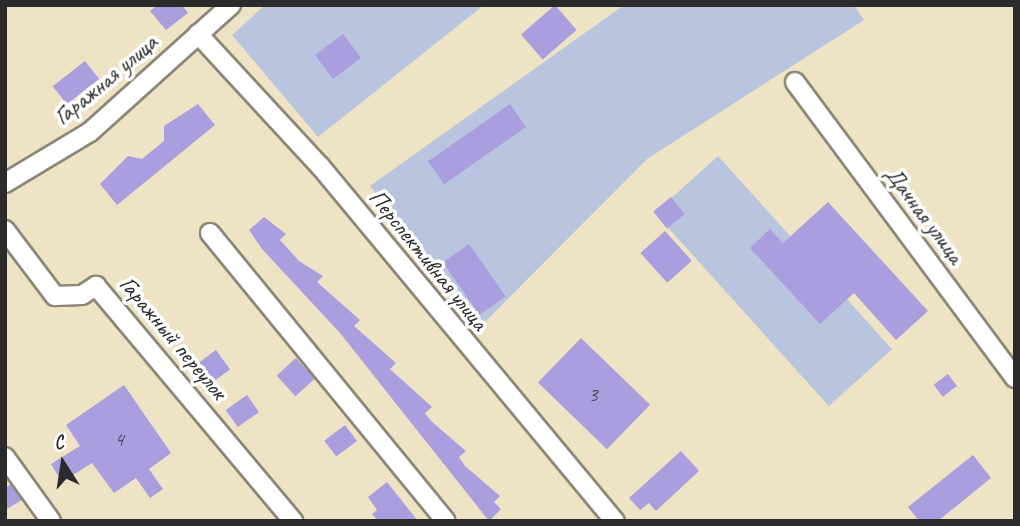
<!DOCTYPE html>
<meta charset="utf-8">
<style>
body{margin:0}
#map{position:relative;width:1020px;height:526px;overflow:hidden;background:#efe3c5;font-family:Caveat,sans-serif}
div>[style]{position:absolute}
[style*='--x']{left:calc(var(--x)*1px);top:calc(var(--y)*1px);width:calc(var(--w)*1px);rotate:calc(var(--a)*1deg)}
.industrial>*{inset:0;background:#b9c5de;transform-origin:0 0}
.building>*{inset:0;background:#aa9ede;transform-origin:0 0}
.roads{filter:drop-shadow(2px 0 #8d8778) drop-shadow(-2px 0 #8d8778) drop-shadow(0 2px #8d8778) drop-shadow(0 -2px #8d8778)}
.street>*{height:18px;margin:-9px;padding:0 9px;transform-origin:9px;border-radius:9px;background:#fff}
span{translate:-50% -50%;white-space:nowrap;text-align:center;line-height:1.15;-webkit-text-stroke:7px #fff;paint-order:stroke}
.number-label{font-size:21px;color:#4b4858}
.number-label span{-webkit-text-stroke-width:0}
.street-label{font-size:24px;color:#2b2b2b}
.frame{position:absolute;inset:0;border:7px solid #2b2b2b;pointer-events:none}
.north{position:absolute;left:28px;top:428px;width:70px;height:70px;-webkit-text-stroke:5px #fff;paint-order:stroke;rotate:348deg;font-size:19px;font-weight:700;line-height:28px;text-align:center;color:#2b2b2b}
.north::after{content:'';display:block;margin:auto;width:24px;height:32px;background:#2b2b2b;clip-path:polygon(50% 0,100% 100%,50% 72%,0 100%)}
</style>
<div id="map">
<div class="industrial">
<div style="clip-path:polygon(265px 5px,484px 5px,318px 137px,232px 35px)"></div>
<div style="clip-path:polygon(624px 5px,854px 5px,864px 20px,647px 159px,481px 326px,370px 186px)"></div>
<div style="left:718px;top:156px;width:260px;height:85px;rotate:48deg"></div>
</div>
<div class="building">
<div style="clip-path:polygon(157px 5px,182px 5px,188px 13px,166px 30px,150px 11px)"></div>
<div style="left:555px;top:5px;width:33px;height:45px;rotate:49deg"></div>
<div style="left:343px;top:34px;width:30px;height:35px;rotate:53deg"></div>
<div style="left:85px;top:61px;width:23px;height:41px;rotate:52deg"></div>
<div style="clip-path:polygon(198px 104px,215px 125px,117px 205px,100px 184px,128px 156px,142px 159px,164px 141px,164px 126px)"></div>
<div style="left:510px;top:104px;width:28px;height:100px;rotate:55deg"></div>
<div style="left:671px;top:197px;width:22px;height:23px;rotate:51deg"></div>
<div style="clip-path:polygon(828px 202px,928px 311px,896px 340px,854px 293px,820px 324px,750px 248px,770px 229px,783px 243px)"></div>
<div style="clip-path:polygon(264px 217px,286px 234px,280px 240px,299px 261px,323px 276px,317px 282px,360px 320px,354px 326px,396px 363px,390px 369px,432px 407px,425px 413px,431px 421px,466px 451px,459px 457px,465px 466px,500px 496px,494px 502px,501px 509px,489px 521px,340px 333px,262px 249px,249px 230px)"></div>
<div style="left:665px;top:231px;width:40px;height:33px;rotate:48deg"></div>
<div style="left:469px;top:244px;width:64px;height:32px;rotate:55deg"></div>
<div style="left:581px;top:338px;width:96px;height:62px;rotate:44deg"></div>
<div style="left:216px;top:350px;width:24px;height:30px;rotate:54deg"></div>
<div style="left:296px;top:358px;width:28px;height:26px;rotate:48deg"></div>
<div style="left:948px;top:374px;width:15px;height:18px;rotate:53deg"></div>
<div style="clip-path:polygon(124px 385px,171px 453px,149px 469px,163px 489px,150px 498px,136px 478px,114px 493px,92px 463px,62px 482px,51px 464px,80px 446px,66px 425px)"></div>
<div style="left:247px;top:395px;width:21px;height:26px;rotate:55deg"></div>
<div style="left:345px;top:425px;width:20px;height:26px;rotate:53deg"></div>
<div style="clip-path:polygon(681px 451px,699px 471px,656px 511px,649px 503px,640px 510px,629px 498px)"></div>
<div style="clip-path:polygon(973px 455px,991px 478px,938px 521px,919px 521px,908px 507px)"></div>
<div style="clip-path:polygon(387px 482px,418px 521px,378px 521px,372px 514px,377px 510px,368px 497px)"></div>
<div style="clip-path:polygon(11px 484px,22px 500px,5px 510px,5px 488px)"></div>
</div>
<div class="roads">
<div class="street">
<div style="--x:198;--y:34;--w:180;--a:47.3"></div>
<div style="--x:320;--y:166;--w:462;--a:50.3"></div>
<div style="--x:795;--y:82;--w:369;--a:53.4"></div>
<div style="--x:5;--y:183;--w:99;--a:-31"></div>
<div style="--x:90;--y:132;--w:190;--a:-42"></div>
<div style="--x:5;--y:230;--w:83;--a:52.9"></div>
<div style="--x:55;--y:296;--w:27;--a:-2"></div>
<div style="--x:82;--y:295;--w:17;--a:-33"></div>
<div style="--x:96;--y:286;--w:307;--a:50"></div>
<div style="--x:210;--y:233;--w:372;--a:50.7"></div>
<div style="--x:5;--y:457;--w:79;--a:54.3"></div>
</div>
</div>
<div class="number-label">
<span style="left:593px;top:394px">3</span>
<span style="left:119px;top:439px">4</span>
</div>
<div class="street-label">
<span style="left:106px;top:80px;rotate:-40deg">Гаражная улица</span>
<span style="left:924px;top:215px;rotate:53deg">Дачная улица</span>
<span style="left:428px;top:260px;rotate:51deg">Перспективная улица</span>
<span style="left:173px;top:338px;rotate:50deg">Гаражный переулок</span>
</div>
<div class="frame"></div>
<div class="north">С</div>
</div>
